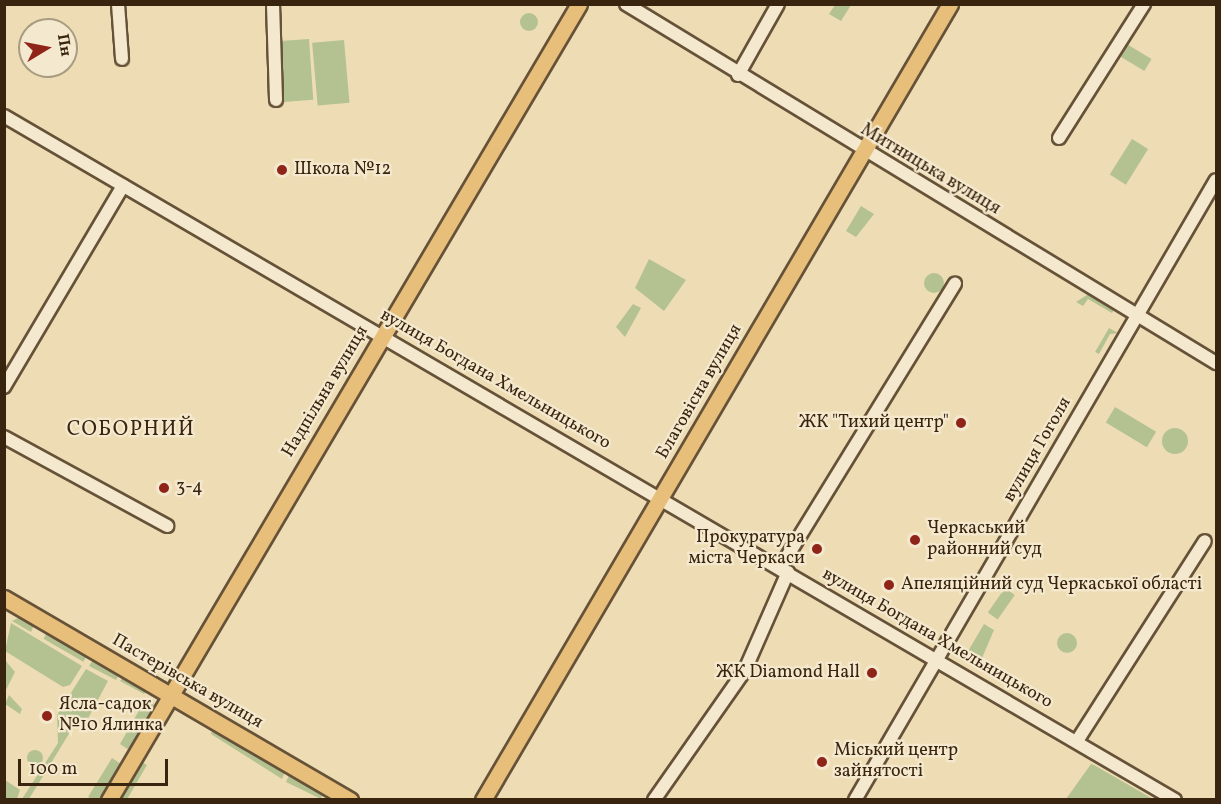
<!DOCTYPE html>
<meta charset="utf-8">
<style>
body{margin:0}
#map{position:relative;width:1221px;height:804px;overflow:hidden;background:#eeddb4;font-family:Vollkorn,serif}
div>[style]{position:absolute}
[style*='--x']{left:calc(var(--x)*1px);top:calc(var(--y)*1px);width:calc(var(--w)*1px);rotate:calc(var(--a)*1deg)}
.green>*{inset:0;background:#b4c291;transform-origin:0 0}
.round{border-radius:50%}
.roads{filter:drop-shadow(2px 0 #665238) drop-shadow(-2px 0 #665238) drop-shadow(0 2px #665238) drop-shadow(0 -2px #665238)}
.minor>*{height:12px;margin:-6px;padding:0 6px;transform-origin:6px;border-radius:6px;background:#f4e9ce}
.major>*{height:15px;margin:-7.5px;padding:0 7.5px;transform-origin:7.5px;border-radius:7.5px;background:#e7be7a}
.dots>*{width:16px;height:16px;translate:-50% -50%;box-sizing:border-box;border:3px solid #f4e9ce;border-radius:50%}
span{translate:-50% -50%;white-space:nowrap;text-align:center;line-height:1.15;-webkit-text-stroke:4.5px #f4e9ce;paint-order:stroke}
.poi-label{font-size:18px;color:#39240f}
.left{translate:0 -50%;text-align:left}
.right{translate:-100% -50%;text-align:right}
.street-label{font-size:18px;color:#39240f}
.quarter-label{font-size:21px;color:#39240f;letter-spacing:1.5px}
.frame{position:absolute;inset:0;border:6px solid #39240f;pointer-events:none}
.north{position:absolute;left:18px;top:18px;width:60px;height:60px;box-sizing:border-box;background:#f4e9ce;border:2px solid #a99a82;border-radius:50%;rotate:80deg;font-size:16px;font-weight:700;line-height:24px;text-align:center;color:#39240f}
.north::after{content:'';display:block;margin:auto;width:21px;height:27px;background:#8f2418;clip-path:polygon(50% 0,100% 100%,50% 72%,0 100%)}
.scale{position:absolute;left:18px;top:759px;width:150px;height:27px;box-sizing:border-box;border:3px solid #39240f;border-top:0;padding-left:8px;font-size:18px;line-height:21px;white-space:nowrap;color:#39240f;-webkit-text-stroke:4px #f4e9ce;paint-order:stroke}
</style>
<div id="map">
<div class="green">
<div style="clip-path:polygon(835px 5px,851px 5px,841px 21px,829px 14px)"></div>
<div class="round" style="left:520px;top:13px;width:18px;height:18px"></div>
<div style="left:309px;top:39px;width:61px;height:33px;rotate:86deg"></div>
<div style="left:344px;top:40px;width:63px;height:32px;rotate:85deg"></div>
<div style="left:1125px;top:43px;width:31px;height:14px;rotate:31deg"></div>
<div style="left:1132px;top:139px;width:19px;height:42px;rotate:32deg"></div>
<div style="clip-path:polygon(861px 206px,874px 214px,856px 237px,846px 231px)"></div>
<div style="clip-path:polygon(649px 259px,686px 280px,664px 311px,635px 288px)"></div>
<div class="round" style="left:924px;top:273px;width:20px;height:20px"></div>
<div style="clip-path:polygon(1090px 293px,1115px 308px,1112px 313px,1088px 299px,1083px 306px,1076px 302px)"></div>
<div style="clip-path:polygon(633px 304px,641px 308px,625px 337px,616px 327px)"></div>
<div style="clip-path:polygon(1109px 328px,1118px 333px,1110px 334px,1099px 354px,1095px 352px)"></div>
<div style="left:1115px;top:407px;width:48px;height:18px;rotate:31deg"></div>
<div class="round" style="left:1162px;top:428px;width:26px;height:26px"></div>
<div style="left:1005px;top:588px;width:12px;height:30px;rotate:35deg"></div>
<div style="clip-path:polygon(22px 616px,35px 623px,31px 632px,12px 621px)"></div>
<div style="clip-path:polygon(11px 623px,82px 666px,70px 685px,63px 687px,5px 651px)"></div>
<div style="clip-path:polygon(984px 624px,994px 630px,982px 658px,997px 670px,967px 653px)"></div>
<div style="left:48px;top:631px;width:46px;height:9px;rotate:30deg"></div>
<div class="round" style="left:1057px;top:633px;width:20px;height:20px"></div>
<div style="clip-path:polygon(94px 658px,120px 673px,116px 680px,89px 666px)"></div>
<div style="clip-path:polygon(5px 660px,15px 672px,5px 692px)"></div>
<div style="clip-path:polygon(86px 669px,108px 681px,84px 726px,75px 724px,29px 799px,22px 799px,58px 743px,57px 715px)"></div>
<div style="clip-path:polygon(124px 676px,148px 690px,144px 694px,120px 681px)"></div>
<div style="clip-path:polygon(9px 695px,22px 709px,20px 714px,5px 704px)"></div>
<div style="clip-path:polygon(145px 700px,154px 703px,152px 711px,129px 750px,120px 744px)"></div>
<div style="clip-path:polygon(213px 728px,286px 770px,282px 779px,211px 734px)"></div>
<div class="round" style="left:27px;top:750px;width:16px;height:16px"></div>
<div style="clip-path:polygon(112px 758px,121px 764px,100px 799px,92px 799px,88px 797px)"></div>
<div style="left:140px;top:761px;width:8px;height:44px;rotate:30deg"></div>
<div style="clip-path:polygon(1091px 764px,1094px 765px,1153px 799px,1066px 799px)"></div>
<div style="clip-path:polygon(290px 773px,323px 791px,321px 799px,286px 782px)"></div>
<div style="clip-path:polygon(5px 780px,20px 790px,17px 799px,5px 799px)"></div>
</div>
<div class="roads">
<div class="minor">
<div style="--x:118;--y:4;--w:55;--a:85.8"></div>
<div style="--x:273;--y:4;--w:96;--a:88.2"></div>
<div style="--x:626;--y:4;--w:691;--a:31.32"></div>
<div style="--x:738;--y:75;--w:81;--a:-60.6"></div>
<div style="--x:4;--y:116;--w:1356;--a:30.29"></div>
<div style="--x:1059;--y:138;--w:159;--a:-57.6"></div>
<div style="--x:4;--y:387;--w:234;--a:-59.4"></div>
<div style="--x:4;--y:437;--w:186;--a:28.6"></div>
<div style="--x:780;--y:568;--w:334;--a:-58.4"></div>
<div style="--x:1077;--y:741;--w:237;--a:-57.4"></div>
<div style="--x:654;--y:800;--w:159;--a:-55"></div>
<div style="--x:745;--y:670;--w:107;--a:-66.3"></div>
<div style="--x:855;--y:800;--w:717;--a:-59.79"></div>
</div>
<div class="major">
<div style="--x:4;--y:598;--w:401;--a:30.3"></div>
<div style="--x:109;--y:800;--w:924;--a:-59.44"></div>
<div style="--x:483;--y:800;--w:923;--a:-59.6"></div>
</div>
</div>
<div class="dots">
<div style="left:282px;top:170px;background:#8f2418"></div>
<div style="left:961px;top:423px;background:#8f2418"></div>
<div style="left:164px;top:488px;background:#8f2418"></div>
<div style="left:915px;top:540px;background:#8f2418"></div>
<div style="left:817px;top:549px;background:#8f2418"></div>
<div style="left:889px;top:585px;background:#8f2418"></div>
<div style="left:872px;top:673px;background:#8f2418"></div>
<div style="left:47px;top:716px;background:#8f2418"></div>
<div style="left:822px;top:762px;background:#8f2418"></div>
</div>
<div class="poi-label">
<span class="left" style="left:294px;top:170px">Школа №12</span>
<span class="right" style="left:949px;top:423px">ЖК "Тихий центр"</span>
<span class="left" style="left:176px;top:488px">3-4</span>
<span class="left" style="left:927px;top:540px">Черкаський<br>районний суд</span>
<span class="right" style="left:805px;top:549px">Прокуратура<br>міста Черкаси</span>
<span class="left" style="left:901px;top:585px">Апеляційний суд Черкаської області</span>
<span class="right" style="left:860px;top:673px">ЖК Diamond Hall</span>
<span class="left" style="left:59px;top:716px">Ясла-садок<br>№10 Ялинка</span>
<span class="left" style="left:834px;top:762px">Міський центр<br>зайнятості</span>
</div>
<div class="street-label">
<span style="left:930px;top:170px;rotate:31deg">Митницька вулиця</span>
<span style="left:495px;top:380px;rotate:30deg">вулиця Богдана Хмельницького</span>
<span style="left:326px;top:392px;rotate:-59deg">Надпільна вулиця</span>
<span style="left:700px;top:392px;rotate:-60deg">Благовісна вулиця</span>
<span style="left:1038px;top:450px;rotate:-60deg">вулиця Гоголя</span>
<span style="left:937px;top:639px;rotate:30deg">вулиця Богдана Хмельницького</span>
<span style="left:187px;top:682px;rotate:30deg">Пастерівська вулиця</span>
</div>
<div class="quarter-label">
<span style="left:131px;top:430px">СОБОРНИЙ</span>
</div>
<div class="frame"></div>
<div class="north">Пн</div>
<div class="scale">100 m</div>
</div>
